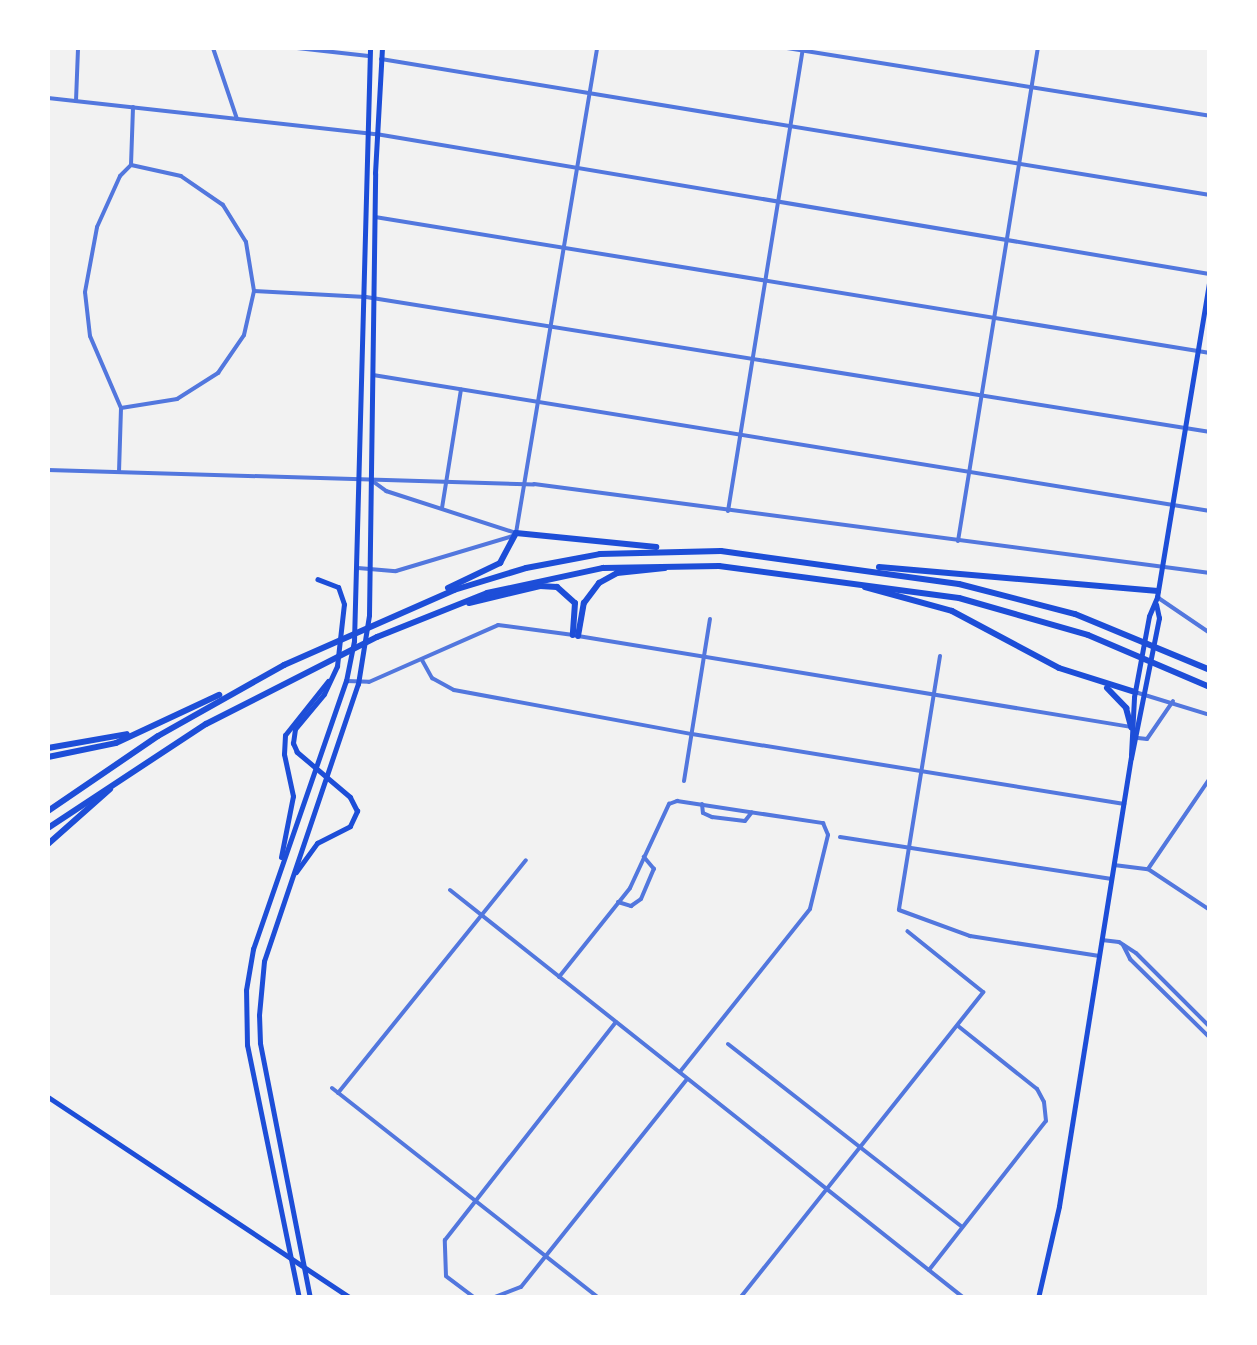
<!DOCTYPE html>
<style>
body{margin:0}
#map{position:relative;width:1257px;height:1345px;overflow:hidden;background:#f2f2f2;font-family:Quicksand,sans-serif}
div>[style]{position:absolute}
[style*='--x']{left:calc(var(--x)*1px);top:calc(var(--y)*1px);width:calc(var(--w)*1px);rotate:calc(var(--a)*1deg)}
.minor>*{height:4px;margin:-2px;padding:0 2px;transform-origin:2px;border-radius:2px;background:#5277de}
.tertiary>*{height:4px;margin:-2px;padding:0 2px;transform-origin:2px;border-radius:2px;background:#5277de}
.secondary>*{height:5px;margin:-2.5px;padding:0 2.5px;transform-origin:2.5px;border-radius:2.5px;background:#1d4ed8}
.primary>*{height:5px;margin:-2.5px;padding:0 2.5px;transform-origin:2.5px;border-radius:2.5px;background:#1d4ed8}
.motorway>*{height:6px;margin:-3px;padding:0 3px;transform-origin:3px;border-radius:3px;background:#1d4ed8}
span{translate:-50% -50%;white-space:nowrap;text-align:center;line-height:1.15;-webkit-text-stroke:8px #fff;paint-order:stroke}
.frame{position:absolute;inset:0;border:50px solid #fff;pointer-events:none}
</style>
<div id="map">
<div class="minor">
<div style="--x:213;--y:48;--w:75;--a:71.3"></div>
<div style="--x:297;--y:48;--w:72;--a:6.3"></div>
<div style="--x:787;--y:48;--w:428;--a:9.1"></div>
<div style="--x:381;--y:59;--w:840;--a:9.32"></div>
<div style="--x:48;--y:98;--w:330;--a:6.3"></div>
<div style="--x:376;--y:134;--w:845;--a:9.54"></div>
<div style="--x:76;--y:101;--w:53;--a:-87.8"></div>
<div style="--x:375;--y:217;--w:846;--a:9.25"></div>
<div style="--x:254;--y:291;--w:112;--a:3.1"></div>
<div style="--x:366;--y:297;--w:855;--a:9.09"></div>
<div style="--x:373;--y:375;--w:848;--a:9.23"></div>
<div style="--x:121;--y:408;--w:57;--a:-9.1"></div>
<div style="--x:177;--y:399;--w:49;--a:-32.4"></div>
<div style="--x:218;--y:373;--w:46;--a:-55.6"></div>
<div style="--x:244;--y:335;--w:45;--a:-77.2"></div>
<div style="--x:254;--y:291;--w:50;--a:-99.3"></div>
<div style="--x:246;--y:242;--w:44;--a:-121.9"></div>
<div style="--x:223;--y:205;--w:51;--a:-145.4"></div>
<div style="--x:181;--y:176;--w:51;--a:-167.6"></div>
<div style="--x:119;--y:472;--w:64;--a:-88.2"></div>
<div style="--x:121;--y:408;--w:78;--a:-113.3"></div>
<div style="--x:90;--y:336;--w:44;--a:-96.5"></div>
<div style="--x:85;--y:292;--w:66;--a:-79.5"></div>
<div style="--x:97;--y:227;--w:56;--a:-65.7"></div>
<div style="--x:120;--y:176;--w:16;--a:-45"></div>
<div style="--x:131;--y:165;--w:58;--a:-88"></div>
<div style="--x:371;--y:480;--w:19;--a:36"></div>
<div style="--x:386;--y:491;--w:137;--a:17.9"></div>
<div style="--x:516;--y:533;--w:492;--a:-80.5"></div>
<div style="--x:442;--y:508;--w:120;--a:-80.9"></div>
<div style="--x:728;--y:511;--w:469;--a:-80.8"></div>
<div style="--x:958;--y:541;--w:499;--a:-80.8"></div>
<div style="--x:578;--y:636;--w:560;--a:9.34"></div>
<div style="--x:940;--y:656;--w:257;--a:99.2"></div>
<div style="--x:899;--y:910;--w:76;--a:20.1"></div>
<div style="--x:970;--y:936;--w:131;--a:8.8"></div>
<div style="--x:422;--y:660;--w:21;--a:61"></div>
<div style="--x:432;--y:678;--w:25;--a:29"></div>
<div style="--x:454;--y:690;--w:242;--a:10.5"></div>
<div style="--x:692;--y:734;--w:438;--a:9.2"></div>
<div style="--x:684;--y:781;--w:164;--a:-80.9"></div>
<div style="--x:702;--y:804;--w:9;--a:84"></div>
<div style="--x:703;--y:813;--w:10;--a:24"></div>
<div style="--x:712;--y:817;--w:33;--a:7"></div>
<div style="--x:745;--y:821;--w:11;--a:-52"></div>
<div style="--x:840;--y:837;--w:275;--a:8.8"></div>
<div style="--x:1114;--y:865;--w:34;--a:7"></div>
<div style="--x:1148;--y:869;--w:74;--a:33.5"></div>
<div style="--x:1148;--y:869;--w:110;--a:-55.7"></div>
<div style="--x:450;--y:890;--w:656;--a:38.44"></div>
<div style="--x:618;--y:902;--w:14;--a:17"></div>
<div style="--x:631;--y:906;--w:12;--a:-35"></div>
<div style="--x:641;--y:899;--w:33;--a:-67"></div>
<div style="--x:654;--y:869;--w:16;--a:-130"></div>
<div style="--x:1102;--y:940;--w:17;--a:7"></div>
<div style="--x:1119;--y:942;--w:20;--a:33"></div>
<div style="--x:1136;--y:953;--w:105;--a:45"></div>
<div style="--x:1123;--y:945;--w:16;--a:63"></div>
<div style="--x:1130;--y:959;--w:112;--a:44.6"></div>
<div style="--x:559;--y:977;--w:114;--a:-51.4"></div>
<div style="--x:630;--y:888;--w:93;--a:-65.1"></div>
<div style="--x:669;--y:804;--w:9;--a:-21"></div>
<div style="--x:677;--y:801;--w:148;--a:8.6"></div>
<div style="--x:823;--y:823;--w:13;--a:67"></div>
<div style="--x:828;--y:835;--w:76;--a:103.7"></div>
<div style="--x:810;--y:909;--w:208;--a:128.6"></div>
<div style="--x:728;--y:1044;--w:296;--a:38"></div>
<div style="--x:332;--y:1088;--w:340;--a:38.2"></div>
<div style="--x:338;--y:1093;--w:299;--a:-51.1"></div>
<div style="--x:929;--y:1270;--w:189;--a:-51.9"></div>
<div style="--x:1046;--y:1121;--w:19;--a:-96"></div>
<div style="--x:1044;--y:1102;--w:15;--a:-118"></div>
<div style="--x:1037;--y:1089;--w:101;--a:-141.4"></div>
<div style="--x:475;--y:1298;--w:36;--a:-143"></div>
<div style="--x:446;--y:1276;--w:36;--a:-92"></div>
<div style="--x:445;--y:1240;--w:277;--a:-51.9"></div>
<div style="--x:492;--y:1298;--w:31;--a:-21"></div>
<div style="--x:521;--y:1287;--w:265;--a:-51.4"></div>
<div style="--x:740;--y:1298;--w:391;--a:-51.5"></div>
<div style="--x:983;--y:992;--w:97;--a:-141.2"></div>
</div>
<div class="tertiary">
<div style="--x:48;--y:470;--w:486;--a:1.7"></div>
<div style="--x:534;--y:484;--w:682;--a:7.5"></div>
<div style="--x:358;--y:568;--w:38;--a:5"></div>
<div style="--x:396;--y:571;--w:122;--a:-16.7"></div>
<div style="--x:1157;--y:597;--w:64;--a:34.2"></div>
<div style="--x:346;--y:681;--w:23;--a:2"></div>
<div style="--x:369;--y:682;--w:141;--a:-23.8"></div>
<div style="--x:498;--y:625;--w:76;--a:7.6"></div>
<div style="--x:1135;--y:692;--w:78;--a:17"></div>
<div style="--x:1138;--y:738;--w:9;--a:6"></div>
<div style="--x:1147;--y:739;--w:46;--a:-55.6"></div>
</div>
<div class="secondary">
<div style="--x:48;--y:1097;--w:363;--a:33.6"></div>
</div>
<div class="primary">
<div style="--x:1131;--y:755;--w:58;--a:-87"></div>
<div style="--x:1134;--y:697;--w:82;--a:-79.5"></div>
<div style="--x:1149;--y:616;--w:21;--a:-67"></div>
<div style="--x:1157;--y:597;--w:325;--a:-80.6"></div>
<div style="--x:281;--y:857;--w:62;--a:-78.9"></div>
<div style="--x:293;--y:796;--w:43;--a:-102.1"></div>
<div style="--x:284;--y:754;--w:19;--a:-87"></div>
<div style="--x:285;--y:735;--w:69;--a:-51.5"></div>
<div style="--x:296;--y:872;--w:36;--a:-54"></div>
<div style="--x:317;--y:843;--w:37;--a:-27"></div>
<div style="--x:350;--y:826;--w:17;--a:-65"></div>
<div style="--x:357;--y:811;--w:16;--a:-117"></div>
<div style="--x:350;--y:797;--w:70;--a:-139.7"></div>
<div style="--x:297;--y:752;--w:10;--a:-114"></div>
<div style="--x:293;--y:743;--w:14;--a:-82"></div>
<div style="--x:295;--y:729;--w:45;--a:-50.4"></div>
<div style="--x:324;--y:694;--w:31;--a:-65"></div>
<div style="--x:337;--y:666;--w:62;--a:-83.6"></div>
<div style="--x:344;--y:604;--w:18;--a:-109"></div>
<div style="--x:338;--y:587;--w:22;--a:-159"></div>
<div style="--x:299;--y:1298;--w:258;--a:-101.6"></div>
<div style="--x:247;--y:1045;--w:55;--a:-91"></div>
<div style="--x:246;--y:990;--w:42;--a:-80.3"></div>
<div style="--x:253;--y:949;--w:284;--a:-70.9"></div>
<div style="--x:346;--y:681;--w:41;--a:-78.7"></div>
<div style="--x:354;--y:641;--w:593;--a:-88.45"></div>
<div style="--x:310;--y:1298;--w:260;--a:-101.1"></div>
<div style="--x:260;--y:1043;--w:28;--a:-92"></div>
<div style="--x:259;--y:1015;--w:54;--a:-84.7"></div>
<div style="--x:264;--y:961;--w:293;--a:-71.3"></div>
<div style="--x:358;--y:684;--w:70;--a:-80.9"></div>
<div style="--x:369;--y:615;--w:442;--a:-89.2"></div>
<div style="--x:375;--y:173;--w:125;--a:-86.8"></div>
<div style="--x:1038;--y:1298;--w:94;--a:-77.1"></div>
<div style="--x:1059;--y:1206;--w:454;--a:-80.9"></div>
<div style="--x:1131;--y:758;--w:143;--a:-78.7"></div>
<div style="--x:1159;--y:618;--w:14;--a:-102"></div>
</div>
<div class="motorway">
<div style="--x:879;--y:567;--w:280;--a:4.9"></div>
<div style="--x:865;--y:587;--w:90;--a:15.4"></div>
<div style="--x:952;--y:611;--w:121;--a:28"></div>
<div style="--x:1059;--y:668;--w:80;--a:17.5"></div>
<div style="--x:448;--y:588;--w:58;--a:-25.7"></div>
<div style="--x:500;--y:563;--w:34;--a:-62"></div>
<div style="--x:516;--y:533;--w:141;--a:5.7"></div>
<div style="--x:469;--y:603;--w:73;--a:-13.5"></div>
<div style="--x:540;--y:586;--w:17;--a:3"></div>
<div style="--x:557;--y:587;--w:24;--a:42"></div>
<div style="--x:575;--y:603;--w:32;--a:94"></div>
<div style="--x:578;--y:636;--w:34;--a:-80"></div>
<div style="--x:584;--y:603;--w:25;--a:-53"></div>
<div style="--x:599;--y:583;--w:21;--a:-29"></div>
<div style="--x:617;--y:573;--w:48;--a:-5.9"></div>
<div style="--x:1107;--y:688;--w:28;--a:46"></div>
<div style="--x:1126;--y:708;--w:20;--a:75"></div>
<div style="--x:48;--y:748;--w:80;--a:-10"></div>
<div style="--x:48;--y:757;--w:69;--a:-11.6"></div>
<div style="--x:116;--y:743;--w:114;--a:-25"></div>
<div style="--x:48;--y:811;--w:133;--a:-34.3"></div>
<div style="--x:158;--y:736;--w:145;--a:-29.4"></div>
<div style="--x:284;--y:665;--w:186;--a:-23.8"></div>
<div style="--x:454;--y:590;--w:75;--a:-17"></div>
<div style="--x:526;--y:568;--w:75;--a:-10.7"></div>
<div style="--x:600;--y:554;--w:121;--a:-1.4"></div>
<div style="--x:721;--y:551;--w:240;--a:7.9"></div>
<div style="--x:959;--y:584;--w:120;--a:14.5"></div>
<div style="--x:1075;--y:614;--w:146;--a:22.5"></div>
<div style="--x:48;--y:828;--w:189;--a:-33.4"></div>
<div style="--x:206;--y:724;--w:192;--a:-27"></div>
<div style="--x:377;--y:637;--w:118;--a:-21.8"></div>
<div style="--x:487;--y:593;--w:119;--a:-12.2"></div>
<div style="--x:603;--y:568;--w:116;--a:-1"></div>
<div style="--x:719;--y:566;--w:242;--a:7.6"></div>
<div style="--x:959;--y:598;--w:134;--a:16"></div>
<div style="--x:1088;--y:635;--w:133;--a:23.1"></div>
<div style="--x:48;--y:844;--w:83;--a:-41.6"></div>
</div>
<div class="frame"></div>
</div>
